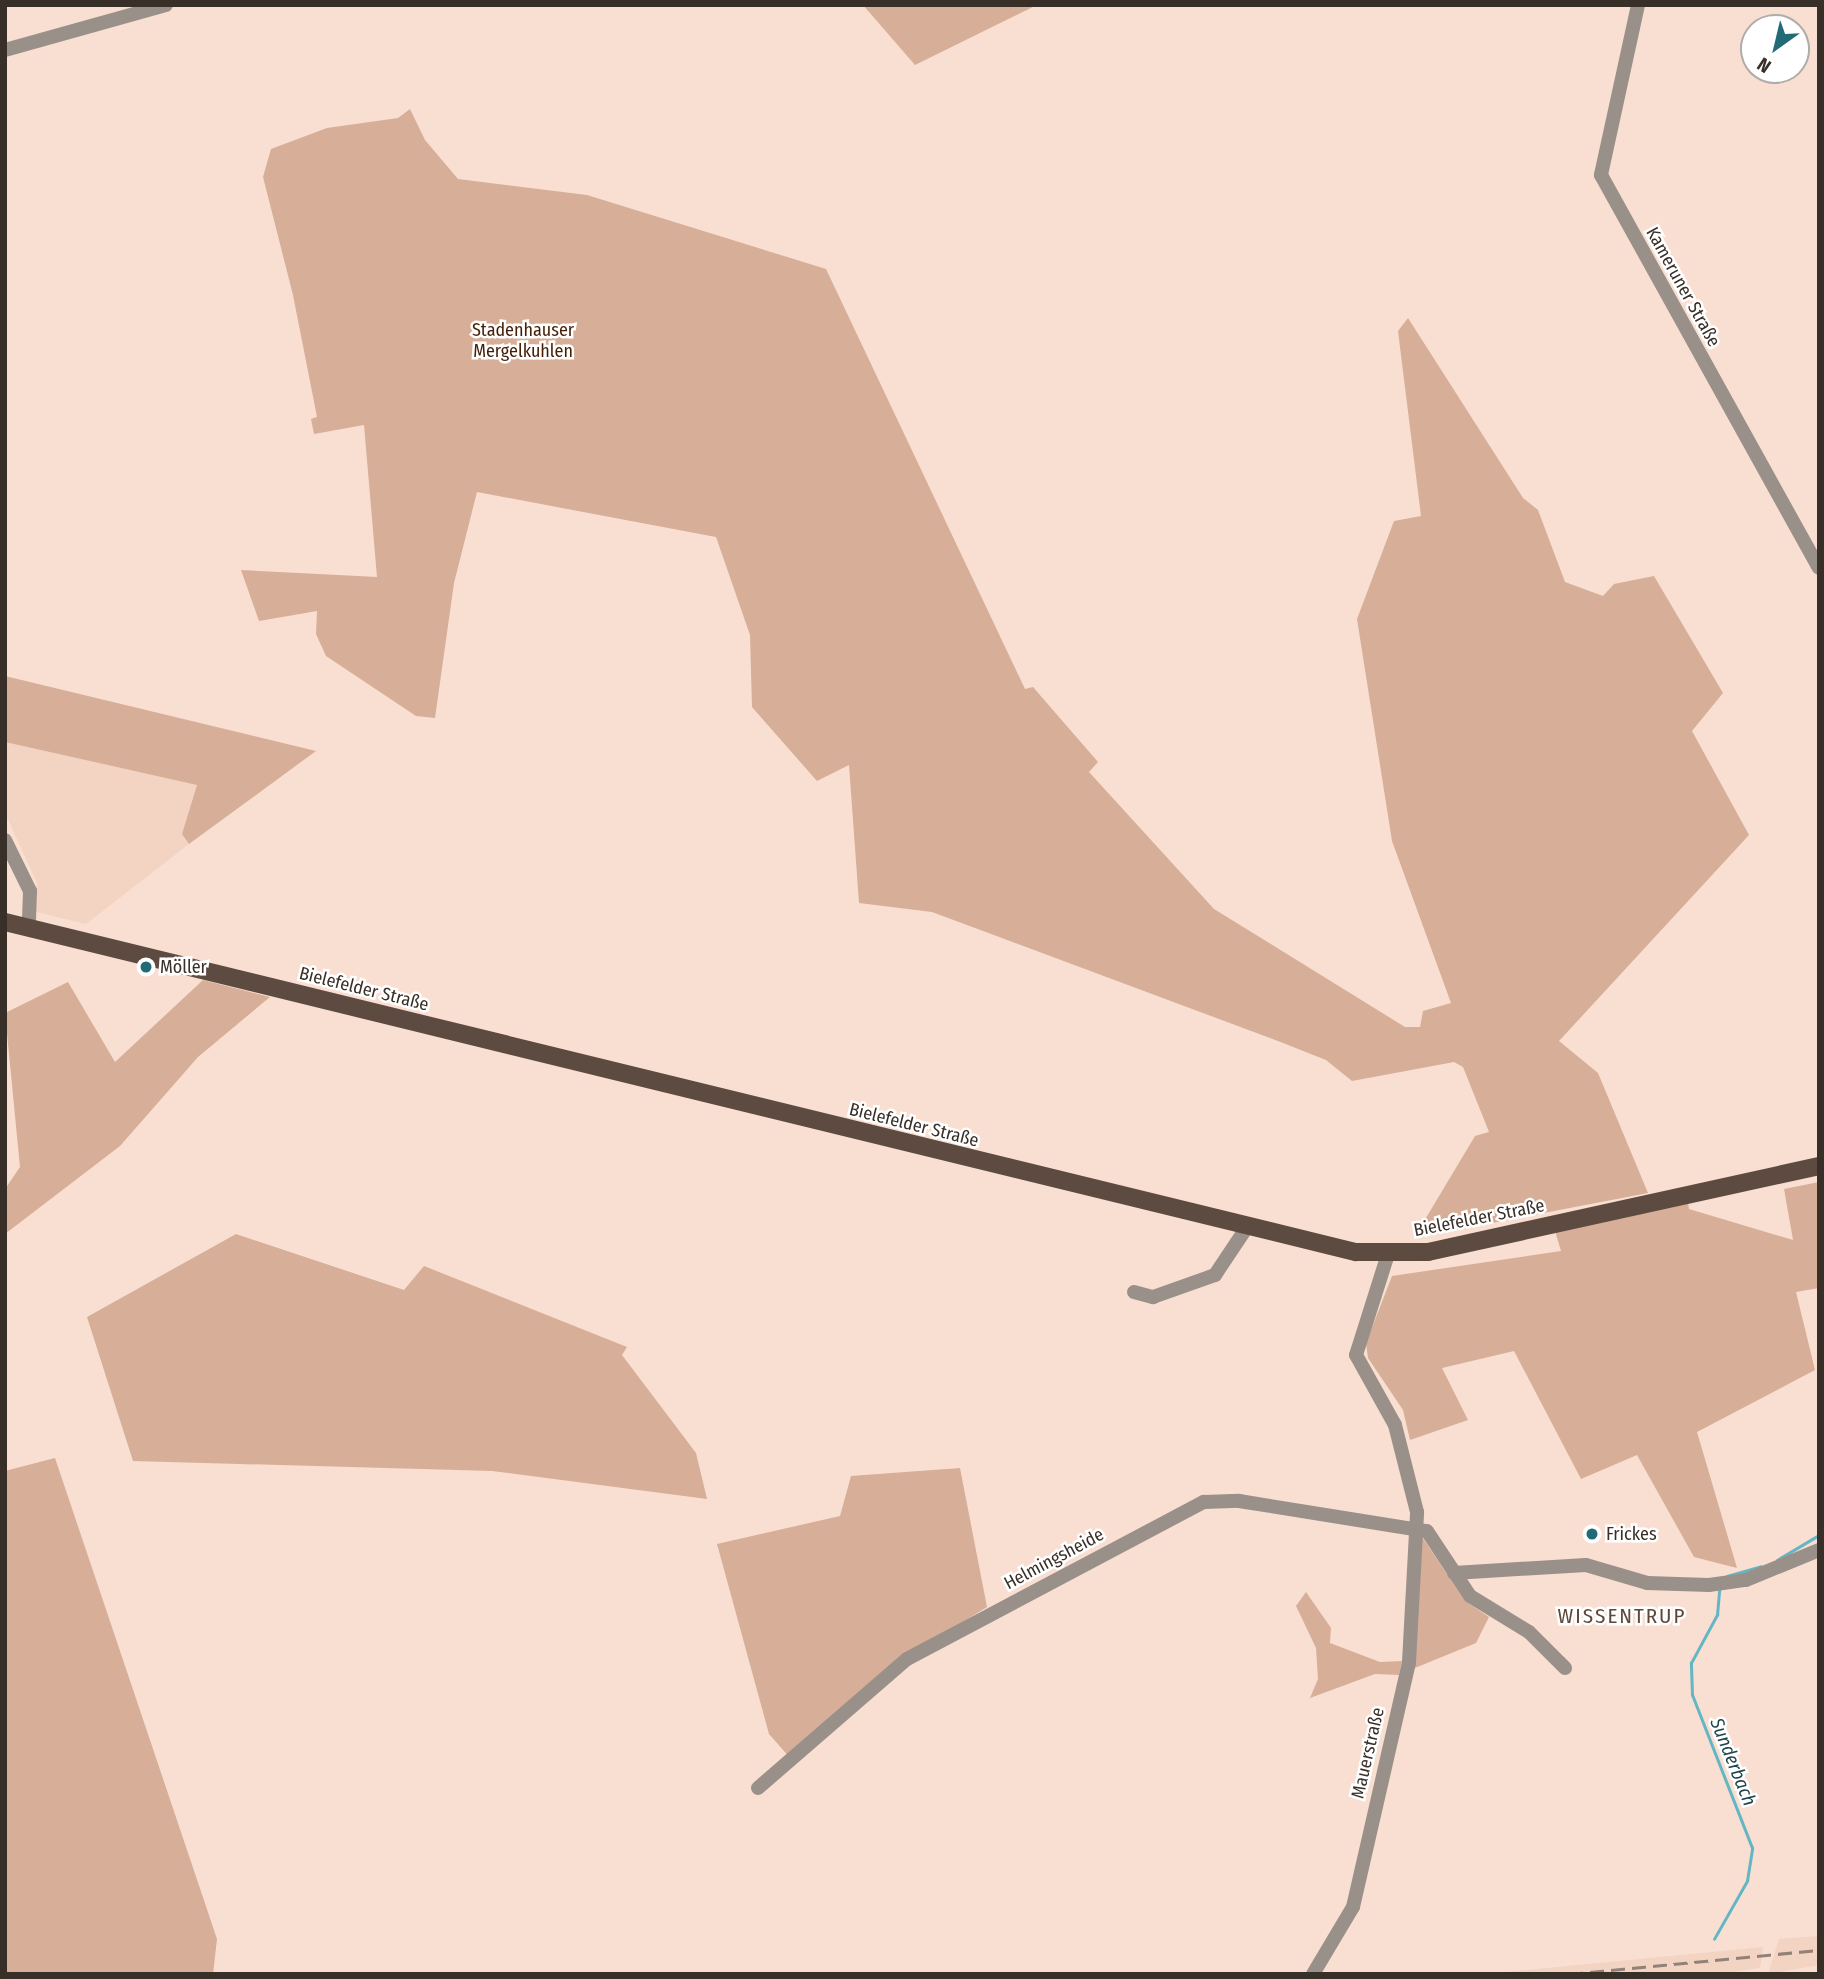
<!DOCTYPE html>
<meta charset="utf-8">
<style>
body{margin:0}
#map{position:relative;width:1824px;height:1979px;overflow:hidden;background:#f9dfd1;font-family:"Fira Sans Condensed",sans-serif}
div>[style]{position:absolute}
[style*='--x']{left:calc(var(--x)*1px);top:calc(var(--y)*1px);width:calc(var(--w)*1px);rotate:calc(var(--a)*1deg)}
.built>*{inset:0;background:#f3d3c1}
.green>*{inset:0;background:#d7ae97}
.stream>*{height:2.5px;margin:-1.25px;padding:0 1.25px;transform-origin:1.25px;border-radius:1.25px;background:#64b6c4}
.minor>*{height:14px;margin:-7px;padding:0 7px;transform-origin:7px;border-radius:7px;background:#9a908a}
.major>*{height:18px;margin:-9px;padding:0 9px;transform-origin:9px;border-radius:9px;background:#5d4b41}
.rail>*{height:2.5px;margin-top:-1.25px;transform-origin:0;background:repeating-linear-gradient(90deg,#928177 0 14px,transparent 0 21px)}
.dots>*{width:19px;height:19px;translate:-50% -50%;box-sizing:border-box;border:4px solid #fff;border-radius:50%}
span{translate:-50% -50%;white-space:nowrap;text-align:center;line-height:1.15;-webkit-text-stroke:5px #fff;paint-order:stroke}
.street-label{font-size:18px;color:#382f29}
.park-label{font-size:18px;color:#441e05}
.poi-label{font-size:18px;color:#382f29}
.left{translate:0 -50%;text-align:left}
.water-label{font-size:19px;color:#1e454b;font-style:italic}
.quarter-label{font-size:21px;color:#5d483c;letter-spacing:2px}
.frame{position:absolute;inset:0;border:7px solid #382f29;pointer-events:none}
.north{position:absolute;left:1740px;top:14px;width:70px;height:70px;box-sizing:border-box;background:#fff;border:2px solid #afaca9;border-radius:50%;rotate:214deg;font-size:19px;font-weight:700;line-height:28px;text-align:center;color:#382f29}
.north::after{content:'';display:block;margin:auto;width:24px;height:32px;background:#226b76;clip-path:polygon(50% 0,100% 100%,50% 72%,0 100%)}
</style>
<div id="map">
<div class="built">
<div style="clip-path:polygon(5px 742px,197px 785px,182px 834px,189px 844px,86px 924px,33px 911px,37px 883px,5px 813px)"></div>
<div style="clip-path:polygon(1819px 1936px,1819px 1965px,1768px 1974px,1779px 1939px)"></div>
<div style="clip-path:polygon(1763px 1947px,1760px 1968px,1718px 1974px,1484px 1974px)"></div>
</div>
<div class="green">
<div style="clip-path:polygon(863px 5px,1037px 5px,915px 65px)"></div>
<div style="clip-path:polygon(410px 109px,425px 140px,458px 179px,587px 195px,826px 269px,1025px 689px,1033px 687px,1098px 762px,1089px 772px,1214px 909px,1405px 1027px,1420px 1027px,1423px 1011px,1451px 1003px,1392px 841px,1357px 619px,1394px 521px,1421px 516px,1398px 331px,1408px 318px,1523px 498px,1538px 510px,1565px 582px,1603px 596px,1614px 584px,1654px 576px,1723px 693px,1692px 731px,1749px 835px,1559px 1041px,1598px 1073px,1648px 1193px,1414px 1238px,1475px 1136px,1489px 1132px,1463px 1067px,1454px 1062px,1352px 1081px,1326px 1060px,1278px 1041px,932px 912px,859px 903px,849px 765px,817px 781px,752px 707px,750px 635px,716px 537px,477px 492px,454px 583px,435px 718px,416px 716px,326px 656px,316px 634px,317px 611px,259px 621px,241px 570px,377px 577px,364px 425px,314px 434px,311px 419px,317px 417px,293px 295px,263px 177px,271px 149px,327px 128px,398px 118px)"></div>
<div style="clip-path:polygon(5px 676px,316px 751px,189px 844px,182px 834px,197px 785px,5px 742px)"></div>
<div style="clip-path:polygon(203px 980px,270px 997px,198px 1057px,120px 1146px,5px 1234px,5px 1189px,20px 1167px,5px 1013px,68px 982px,115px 1062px)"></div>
<div style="clip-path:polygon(1819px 1182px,1819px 1288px,1796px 1292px,1815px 1370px,1697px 1432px,1737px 1568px,1694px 1557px,1637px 1455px,1581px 1479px,1514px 1351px,1442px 1368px,1468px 1420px,1410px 1440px,1403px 1410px,1368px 1358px,1366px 1343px,1392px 1276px,1561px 1251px,1555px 1231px,1688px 1202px,1689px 1209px,1793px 1240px,1784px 1189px)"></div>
<div style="clip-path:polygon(236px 1234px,404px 1290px,424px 1266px,627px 1347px,622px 1355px,696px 1453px,707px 1499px,492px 1471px,133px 1461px,87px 1317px)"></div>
<div style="clip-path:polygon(55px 1458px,217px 1939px,213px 1974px,5px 1974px,5px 1471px)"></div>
<div style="clip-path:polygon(960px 1468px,987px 1607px,906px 1657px,791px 1759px,769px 1734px,717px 1544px,840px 1516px,851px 1476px)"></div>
<div style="clip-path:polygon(1420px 1534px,1465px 1601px,1489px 1617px,1476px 1643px,1410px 1670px)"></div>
<div style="clip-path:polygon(1306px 1592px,1331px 1628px,1330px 1643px,1380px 1662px,1402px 1661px,1399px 1675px,1375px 1674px,1310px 1698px,1318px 1679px,1316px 1648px,1296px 1606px)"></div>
</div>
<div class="stream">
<div style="--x:1777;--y:1560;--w:49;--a:-30.8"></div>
<div style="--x:1727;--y:1576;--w:35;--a:-16"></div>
<div style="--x:1714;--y:1939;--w:67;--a:-60.4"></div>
<div style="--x:1747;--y:1881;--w:33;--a:-81"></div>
<div style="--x:1752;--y:1848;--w:164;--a:-111.4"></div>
<div style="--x:1692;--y:1695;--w:32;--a:-92"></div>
<div style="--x:1691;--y:1663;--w:55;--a:-61.6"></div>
<div style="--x:1717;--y:1615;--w:25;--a:-85"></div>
</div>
<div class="minor">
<div style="--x:1638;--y:5;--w:174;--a:102.3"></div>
<div style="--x:1601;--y:175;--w:449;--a:61"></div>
<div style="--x:5;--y:50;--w:167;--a:-15.6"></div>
<div style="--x:5;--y:840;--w:57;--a:63.9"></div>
<div style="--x:30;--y:891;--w:37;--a:92"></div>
<div style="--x:1134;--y:1292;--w:20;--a:15"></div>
<div style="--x:1153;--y:1297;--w:66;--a:-19.5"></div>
<div style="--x:1215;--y:1275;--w:58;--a:-56.3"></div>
<div style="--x:1454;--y:1573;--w:132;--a:-3.5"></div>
<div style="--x:1586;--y:1565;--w:64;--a:16.4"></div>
<div style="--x:1647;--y:1583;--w:62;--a:1.8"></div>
<div style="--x:1709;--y:1585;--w:37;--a:-8"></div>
<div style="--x:1746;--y:1580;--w:79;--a:-22.3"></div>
<div style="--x:758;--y:1788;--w:197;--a:-40.9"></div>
<div style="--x:907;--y:1659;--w:336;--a:-27.9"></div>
<div style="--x:1204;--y:1502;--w:35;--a:-2"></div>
<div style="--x:1239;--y:1501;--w:190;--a:9.1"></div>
<div style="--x:1427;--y:1531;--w:78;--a:56.5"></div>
<div style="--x:1470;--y:1596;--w:69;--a:31.4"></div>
<div style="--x:1529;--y:1632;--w:51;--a:45"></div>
<div style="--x:1313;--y:1974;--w:78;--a:-59.2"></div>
<div style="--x:1353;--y:1907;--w:251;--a:-77.1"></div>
<div style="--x:1409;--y:1662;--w:150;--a:-86.9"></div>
<div style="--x:1417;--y:1512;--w:90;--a:-104.2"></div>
<div style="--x:1395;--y:1425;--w:80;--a:-119.1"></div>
<div style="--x:1356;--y:1355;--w:106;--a:-72.4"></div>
</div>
<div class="major">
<div style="--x:5;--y:922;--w:1391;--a:13.73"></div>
<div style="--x:1356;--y:1252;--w:72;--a:0"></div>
<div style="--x:1428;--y:1252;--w:400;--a:-12.4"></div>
</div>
<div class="rail">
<div style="--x:1569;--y:1974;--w:251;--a:-5.5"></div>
</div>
<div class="dots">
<div style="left:146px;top:967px;background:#226b76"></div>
<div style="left:1592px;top:1534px;background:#226b76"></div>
</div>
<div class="street-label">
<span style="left:1683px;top:287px;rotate:61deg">Kameruner Straße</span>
<span style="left:364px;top:989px;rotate:14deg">Bielefelder Straße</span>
<span style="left:914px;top:1125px;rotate:14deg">Bielefelder Straße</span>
<span style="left:1479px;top:1218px;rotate:-11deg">Bielefelder Straße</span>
<span style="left:1054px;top:1559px;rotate:-28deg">Helmingsheide</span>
<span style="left:1368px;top:1753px;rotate:-77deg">Mauerstraße</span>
</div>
<div class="park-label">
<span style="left:523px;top:341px">Stadenhauser<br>Mergelkuhlen</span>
</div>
<div class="poi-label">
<span class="left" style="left:160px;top:967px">Möller</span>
<span class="left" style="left:1606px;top:1534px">Frickes</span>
</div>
<div class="water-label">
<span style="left:1733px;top:1762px;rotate:68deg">Sunderbach</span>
</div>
<div class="quarter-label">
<span style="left:1622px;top:1616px">WISSENTRUP</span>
</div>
<div class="frame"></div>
<div class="north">N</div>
</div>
